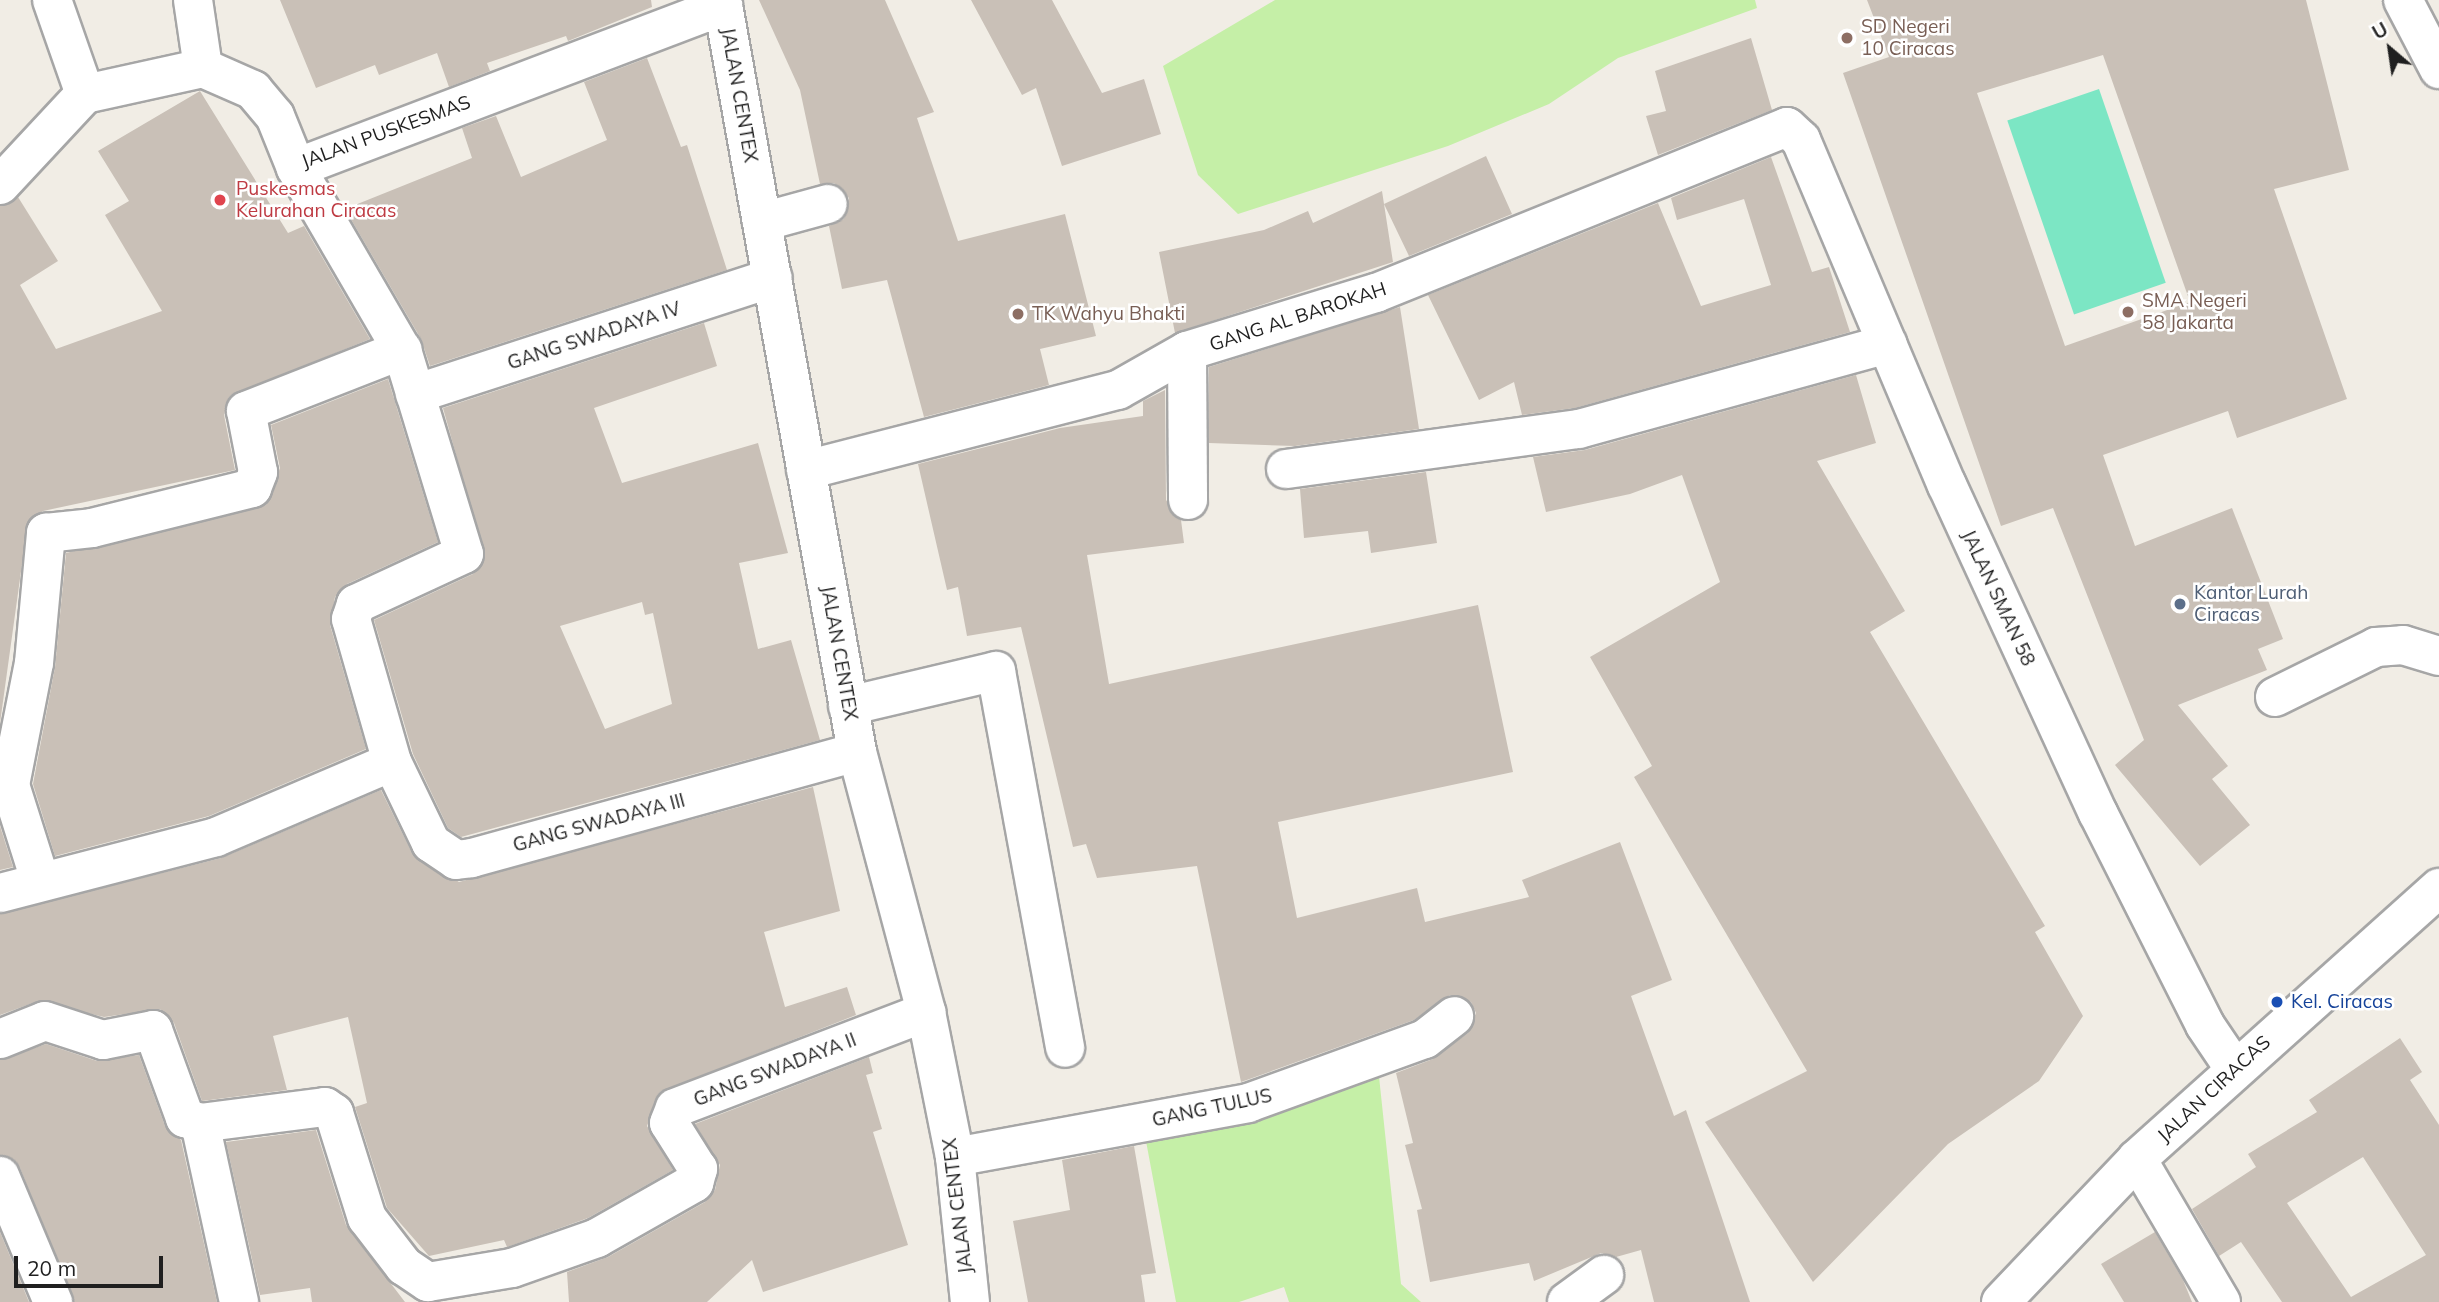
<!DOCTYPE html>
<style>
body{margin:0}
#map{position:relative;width:2439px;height:1302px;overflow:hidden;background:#f1ede5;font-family:Mulish,sans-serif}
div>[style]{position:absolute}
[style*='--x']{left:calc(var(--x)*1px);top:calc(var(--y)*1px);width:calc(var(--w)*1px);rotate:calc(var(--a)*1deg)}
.grass>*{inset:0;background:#c5efa7}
.pitch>*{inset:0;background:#7ce6c4;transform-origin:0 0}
.building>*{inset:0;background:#c9c0b7}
.roads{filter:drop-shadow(2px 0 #a6a6a6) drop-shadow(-2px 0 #a6a6a6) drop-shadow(0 2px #a6a6a6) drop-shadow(0 -2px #a6a6a6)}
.minor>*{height:38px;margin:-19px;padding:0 19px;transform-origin:19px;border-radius:19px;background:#fff}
.dots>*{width:19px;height:19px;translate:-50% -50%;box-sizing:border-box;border:4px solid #fff;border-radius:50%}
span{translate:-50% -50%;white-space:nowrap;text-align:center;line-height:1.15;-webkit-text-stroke:5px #fff;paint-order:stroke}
.education-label{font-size:19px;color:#785e54}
.left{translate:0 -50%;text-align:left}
.street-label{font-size:19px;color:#1f1f1f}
.health-label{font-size:19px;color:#be3a42}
.service-label{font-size:19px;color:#4e5e75}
.transit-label{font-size:19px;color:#164399}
.north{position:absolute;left:2355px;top:14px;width:70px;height:70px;-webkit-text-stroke:5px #fff;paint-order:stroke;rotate:331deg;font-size:19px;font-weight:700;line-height:28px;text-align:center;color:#1f1f1f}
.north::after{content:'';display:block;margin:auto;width:24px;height:32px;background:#1f1f1f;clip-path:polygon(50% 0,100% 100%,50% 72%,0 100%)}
.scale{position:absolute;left:14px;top:1256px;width:149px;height:32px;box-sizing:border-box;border:4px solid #1f1f1f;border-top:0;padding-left:9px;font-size:21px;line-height:24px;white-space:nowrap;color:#1f1f1f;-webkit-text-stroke:5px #fff;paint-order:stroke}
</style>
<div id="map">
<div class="grass">
<div style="clip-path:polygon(1275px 0,1755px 0,1757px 8px,1618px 58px,1549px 104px,1448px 146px,1238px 214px,1198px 175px,1163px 66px)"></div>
<div style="clip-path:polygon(1378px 1067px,1401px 1284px,1421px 1302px,1289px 1302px,1284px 1287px,1239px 1302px,1176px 1302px,1143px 1125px,1231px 1126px)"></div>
</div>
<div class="pitch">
<div style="left:2099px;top:89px;width:205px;height:97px;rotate:71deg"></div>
</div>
<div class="building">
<div style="clip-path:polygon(280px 0,651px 0,652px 7px,568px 41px,566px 36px,487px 63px,490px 71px,449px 87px,437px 53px,379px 75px,375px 65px,316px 88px)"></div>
<div style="clip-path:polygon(759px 0,885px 0,934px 112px,917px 118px,958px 241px,1065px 214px,1096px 336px,1040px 349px,1049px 385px,924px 417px,887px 280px,842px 289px,829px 226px,844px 219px,849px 198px,834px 183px,820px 184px,800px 90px)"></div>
<div style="clip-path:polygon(971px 0,1052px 0,1102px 93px,1144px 79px,1161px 134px,1062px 166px,1036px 88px,1022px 95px)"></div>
<div style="clip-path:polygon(evenodd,1867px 0,2306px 0,2349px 170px,2274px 189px,2347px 399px,2237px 438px,2228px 411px,2103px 455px,2135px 546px,2232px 508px,2283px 639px,2258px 649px,2267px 670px,2178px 705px,2228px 766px,2212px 779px,2250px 825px,2200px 866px,2115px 765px,2144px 740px,2053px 508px,2001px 526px,1843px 73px,1889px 57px,1867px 0,2103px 55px,2190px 302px,2065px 346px,1977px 93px,2103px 55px)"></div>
<div style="clip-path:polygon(1751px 38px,1772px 110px,1658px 155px,1646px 116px,1666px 111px,1655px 71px)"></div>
<div style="clip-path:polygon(647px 58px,681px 147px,687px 145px,727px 270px,430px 366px,421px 339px,345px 209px,472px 158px,462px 128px,496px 116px,521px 177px,607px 140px,584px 82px)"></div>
<div style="clip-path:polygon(200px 91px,288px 233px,304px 226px,370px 339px,230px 396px,224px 415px,235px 470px,43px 511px,28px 521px,0 723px,0 206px,18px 197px,58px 261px,20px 285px,56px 349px,162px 311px,105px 215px,129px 201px,98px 151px)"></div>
<div style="clip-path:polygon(1486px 156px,1512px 214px,1409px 256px,1384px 204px,1393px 262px,1175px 333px,1159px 252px,1264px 230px,1308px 211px,1313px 223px,1382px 191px,1384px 204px)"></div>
<div style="clip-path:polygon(1771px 157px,1812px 272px,1829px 267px,1850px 332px,1575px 408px,1522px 415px,1514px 382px,1479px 400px,1428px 295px,1658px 203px,1701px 306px,1771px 285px,1744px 199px,1677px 220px,1671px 198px)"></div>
<div style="clip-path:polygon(1400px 307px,1419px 429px,1295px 446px,1209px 443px,1209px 367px)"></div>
<div style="clip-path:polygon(evenodd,704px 323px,717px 366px,594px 408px,622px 483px,758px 443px,788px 553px,739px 563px,758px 649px,791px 640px,820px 740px,461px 837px,448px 828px,413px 754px,374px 620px,473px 574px,485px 559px,443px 408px,704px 323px,642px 602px,645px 615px,653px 613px,672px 704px,605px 729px,560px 626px,642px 602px)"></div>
<div style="clip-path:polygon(1856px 375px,1876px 443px,1817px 461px,1905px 611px,1870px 632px,2045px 926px,2035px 932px,2083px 1016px,2039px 1081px,1948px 1144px,1813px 1282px,1705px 1122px,1807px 1071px,1634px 777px,1652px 766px,1590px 657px,1720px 582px,1682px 475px,1630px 494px,1546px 512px,1533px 457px,1585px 450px)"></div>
<div style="clip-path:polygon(388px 379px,438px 542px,347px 584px,335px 597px,330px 625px,366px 749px,209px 816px,55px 856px,33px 784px,55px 667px,66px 553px,266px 505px,280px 468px,271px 425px)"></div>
<div style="clip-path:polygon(1165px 390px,1166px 500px,1181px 520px,1184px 543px,1087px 555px,1109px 684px,1478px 605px,1513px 772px,1278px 822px,1297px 918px,1417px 888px,1425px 922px,1529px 897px,1522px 880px,1620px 842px,1672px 980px,1631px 996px,1674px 1116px,1686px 1110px,1750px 1302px,1654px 1302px,1641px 1250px,1616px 1257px,1601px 1253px,1534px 1281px,1529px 1263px,1430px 1282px,1417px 1210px,1422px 1209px,1405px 1145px,1413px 1143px,1396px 1073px,1433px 1059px,1468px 1033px,1476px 1013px,1471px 1002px,1450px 995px,1414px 1020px,1241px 1082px,1197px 866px,1097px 878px,1086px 844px,1073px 847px,1021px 627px,967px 636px,958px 587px,947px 590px,918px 464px,1060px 428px,1143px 416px,1143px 401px)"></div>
<div style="clip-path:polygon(1426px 472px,1437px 543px,1371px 553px,1368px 531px,1304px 538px,1300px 489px)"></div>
<div style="clip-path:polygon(813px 787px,840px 911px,764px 932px,785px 1007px,847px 987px,856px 1015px,660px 1092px,647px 1126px,673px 1170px,588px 1218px,507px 1247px,504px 1240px,429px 1256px,387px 1208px,355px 1107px,367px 1103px,348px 1017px,273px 1036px,287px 1090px,202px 1101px,174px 1023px,160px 1009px,104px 1017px,38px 1001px,0 1015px,0 914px,221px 858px,381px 790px,412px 853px,459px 882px)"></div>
<div style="clip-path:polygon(0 826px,13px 867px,0 870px)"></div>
<div style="clip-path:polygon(evenodd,2400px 1038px,2422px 1072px,2410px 1080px,2439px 1125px,2439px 1302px,2282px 1302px,2241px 1242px,2219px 1256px,2192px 1209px,2256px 1167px,2248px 1154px,2317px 1112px,2309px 1100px,2400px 1038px,2363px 1157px,2426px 1255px,2351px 1297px,2287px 1203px,2363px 1157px)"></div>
<div style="clip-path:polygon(46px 1044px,97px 1061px,139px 1055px,165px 1126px,181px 1140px,217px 1302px,74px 1302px,20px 1168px,0 1155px,0 1060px)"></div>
<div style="clip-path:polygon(869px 1057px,873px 1073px,866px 1075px,882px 1129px,873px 1132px,908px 1245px,763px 1292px,752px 1260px,707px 1302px,569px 1302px,567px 1272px,608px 1257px,705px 1202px,715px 1190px,720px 1165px,695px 1124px)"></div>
<div style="clip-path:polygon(316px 1130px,346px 1225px,405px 1302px,312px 1302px,310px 1288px,260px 1295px,226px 1142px)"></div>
<div style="clip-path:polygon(1134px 1146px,1156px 1273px,1141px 1275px,1145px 1302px,1028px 1302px,1013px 1221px,1070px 1210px,1062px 1160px)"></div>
<div style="clip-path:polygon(0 1232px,29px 1302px,0 1302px)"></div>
<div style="clip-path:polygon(2155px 1232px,2183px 1280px,2192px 1302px,2124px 1302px,2101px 1264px)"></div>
</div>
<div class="roads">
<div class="minor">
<div style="--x:52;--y:0;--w:100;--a:70.7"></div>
<div style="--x:193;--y:0;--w:69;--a:81.6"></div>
<div style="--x:722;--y:0;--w:764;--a:79.82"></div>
<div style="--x:857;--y:752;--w:269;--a:75.1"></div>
<div style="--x:926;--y:1012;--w:148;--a:78.7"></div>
<div style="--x:955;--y:1157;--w:146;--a:84.1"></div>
<div style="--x:2403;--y:0;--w:78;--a:62.4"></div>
<div style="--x:85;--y:94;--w:121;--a:-12.4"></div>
<div style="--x:203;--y:68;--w:55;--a:23.7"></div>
<div style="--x:253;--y:90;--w:34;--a:50"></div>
<div style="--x:275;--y:116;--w:56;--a:68"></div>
<div style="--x:296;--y:168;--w:211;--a:59.8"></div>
<div style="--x:402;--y:350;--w:213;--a:73.1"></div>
<div style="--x:464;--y:554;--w:119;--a:155.2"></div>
<div style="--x:356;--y:604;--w:16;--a:108"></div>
<div style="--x:351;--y:619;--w:149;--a:74"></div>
<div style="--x:392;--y:762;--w:90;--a:64.3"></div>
<div style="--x:431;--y:843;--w:30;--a:34"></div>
<div style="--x:456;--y:860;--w:16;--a:-7"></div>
<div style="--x:472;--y:858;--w:399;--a:-15.4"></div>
<div style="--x:296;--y:168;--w:457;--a:-20.8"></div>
<div style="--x:0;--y:185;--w:125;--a:-47"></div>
<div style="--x:762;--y:222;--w:68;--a:-15.3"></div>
<div style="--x:1187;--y:351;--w:149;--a:89.6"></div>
<div style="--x:415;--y:394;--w:376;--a:-18"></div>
<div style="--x:1286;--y:469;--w:296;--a:-7.8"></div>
<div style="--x:1579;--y:429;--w:320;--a:-15.4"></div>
<div style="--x:806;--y:470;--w:322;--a:-14.4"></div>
<div style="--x:1118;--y:390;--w:79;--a:-29.5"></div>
<div style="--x:1187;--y:351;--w:198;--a:-17.1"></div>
<div style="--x:1376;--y:293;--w:443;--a:-22"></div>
<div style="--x:1787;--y:127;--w:19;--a:43"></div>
<div style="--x:1801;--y:140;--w:375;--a:67.1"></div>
<div style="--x:1947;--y:485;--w:361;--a:65.3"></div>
<div style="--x:2098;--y:813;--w:237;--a:63.2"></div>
<div style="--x:2205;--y:1025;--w:52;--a:56"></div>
<div style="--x:2275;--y:697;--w:113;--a:-26.3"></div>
<div style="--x:2376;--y:647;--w:27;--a:-4"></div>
<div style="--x:2403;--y:645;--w:38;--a:17"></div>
<div style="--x:848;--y:706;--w:152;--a:-13.3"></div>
<div style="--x:996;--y:671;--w:383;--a:79.6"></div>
<div style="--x:40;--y:880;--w:100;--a:-107.5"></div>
<div style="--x:10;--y:785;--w:124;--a:-78.9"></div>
<div style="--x:34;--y:663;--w:131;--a:-84.7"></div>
<div style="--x:46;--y:533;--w:46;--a:-6.2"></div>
<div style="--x:92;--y:528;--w:165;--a:-14"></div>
<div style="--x:252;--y:488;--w:17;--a:-69"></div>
<div style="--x:258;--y:472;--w:62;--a:-101.1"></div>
<div style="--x:246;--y:411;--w:168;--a:-21.4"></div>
<div style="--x:0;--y:893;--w:223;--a:-14.5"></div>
<div style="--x:216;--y:837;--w:191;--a:-23.1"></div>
<div style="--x:0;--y:1039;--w:48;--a:-21.8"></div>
<div style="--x:45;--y:1021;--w:61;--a:18.1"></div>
<div style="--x:103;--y:1040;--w:51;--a:-11.3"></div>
<div style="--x:153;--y:1030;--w:94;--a:70"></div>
<div style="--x:185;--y:1118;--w:16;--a:18"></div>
<div style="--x:200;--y:1123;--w:126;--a:-7.3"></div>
<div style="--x:325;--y:1107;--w:11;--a:34"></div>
<div style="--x:334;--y:1113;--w:110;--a:72.6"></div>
<div style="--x:367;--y:1218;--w:61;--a:52.4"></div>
<div style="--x:404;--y:1266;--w:29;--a:34"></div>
<div style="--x:428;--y:1282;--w:85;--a:-9.5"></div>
<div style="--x:512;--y:1268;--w:90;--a:-19.4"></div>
<div style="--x:597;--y:1238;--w:112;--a:-29.6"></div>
<div style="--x:694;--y:1183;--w:15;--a:-74"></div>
<div style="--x:698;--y:1169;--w:54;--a:-122.2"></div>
<div style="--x:669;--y:1123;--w:16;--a:-68"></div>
<div style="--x:675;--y:1108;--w:269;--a:-20.9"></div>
<div style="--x:200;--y:1123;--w:183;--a:77.7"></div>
<div style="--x:955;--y:1157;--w:298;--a:-10.4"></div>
<div style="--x:1248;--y:1103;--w:188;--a:-19.9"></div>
<div style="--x:1425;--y:1039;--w:37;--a:-38"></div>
<div style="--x:2137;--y:1159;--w:166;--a:59.6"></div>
<div style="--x:0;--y:1176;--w:137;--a:67.2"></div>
<div style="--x:1567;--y:1302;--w:46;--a:-36.1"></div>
<div style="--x:2001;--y:1302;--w:197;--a:-46.4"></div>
<div style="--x:2137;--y:1159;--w:406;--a:-41.9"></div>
</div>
</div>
<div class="dots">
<div style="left:1847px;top:38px;background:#8d6e63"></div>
<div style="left:220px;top:200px;background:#e0444e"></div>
<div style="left:2128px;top:312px;background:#8d6e63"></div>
<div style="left:1018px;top:314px;background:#8d6e63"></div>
<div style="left:2180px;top:604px;background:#5c6f8a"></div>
<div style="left:2277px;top:1002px;background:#1a4fb4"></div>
</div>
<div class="education-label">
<span class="left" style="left:1861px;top:38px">SD Negeri<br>10 Ciracas</span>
<span class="left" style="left:2142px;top:312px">SMA Negeri<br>58 Jakarta</span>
<span class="left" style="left:1032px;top:314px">TK Wahyu Bhakti</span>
</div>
<div class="street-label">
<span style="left:739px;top:95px;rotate:80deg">JALAN CENTEX</span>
<span style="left:386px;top:132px;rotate:-20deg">JALAN PUSKESMAS</span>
<span style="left:1298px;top:317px;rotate:-18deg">GANG AL BAROKAH</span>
<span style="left:594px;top:336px;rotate:-18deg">GANG SWADAYA IV</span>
<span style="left:1998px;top:598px;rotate:65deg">JALAN SMAN 58</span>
<span style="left:839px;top:653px;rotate:80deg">JALAN CENTEX</span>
<span style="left:599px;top:823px;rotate:-15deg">GANG SWADAYA III</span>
<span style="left:775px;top:1070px;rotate:-21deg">GANG SWADAYA II</span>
<span style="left:2214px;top:1089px;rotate:-43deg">JALAN CIRACAS</span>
<span style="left:1212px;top:1108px;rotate:-12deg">GANG TULUS</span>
<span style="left:958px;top:1206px;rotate:-97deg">JALAN CENTEX</span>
</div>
<div class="health-label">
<span class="left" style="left:236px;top:200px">Puskesmas<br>Kelurahan Ciracas</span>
</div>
<div class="service-label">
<span class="left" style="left:2194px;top:604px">Kantor Lurah<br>Ciracas</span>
</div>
<div class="transit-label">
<span class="left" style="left:2291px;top:1002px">Kel. Ciracas</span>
</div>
<div class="north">U</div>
<div class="scale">20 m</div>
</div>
